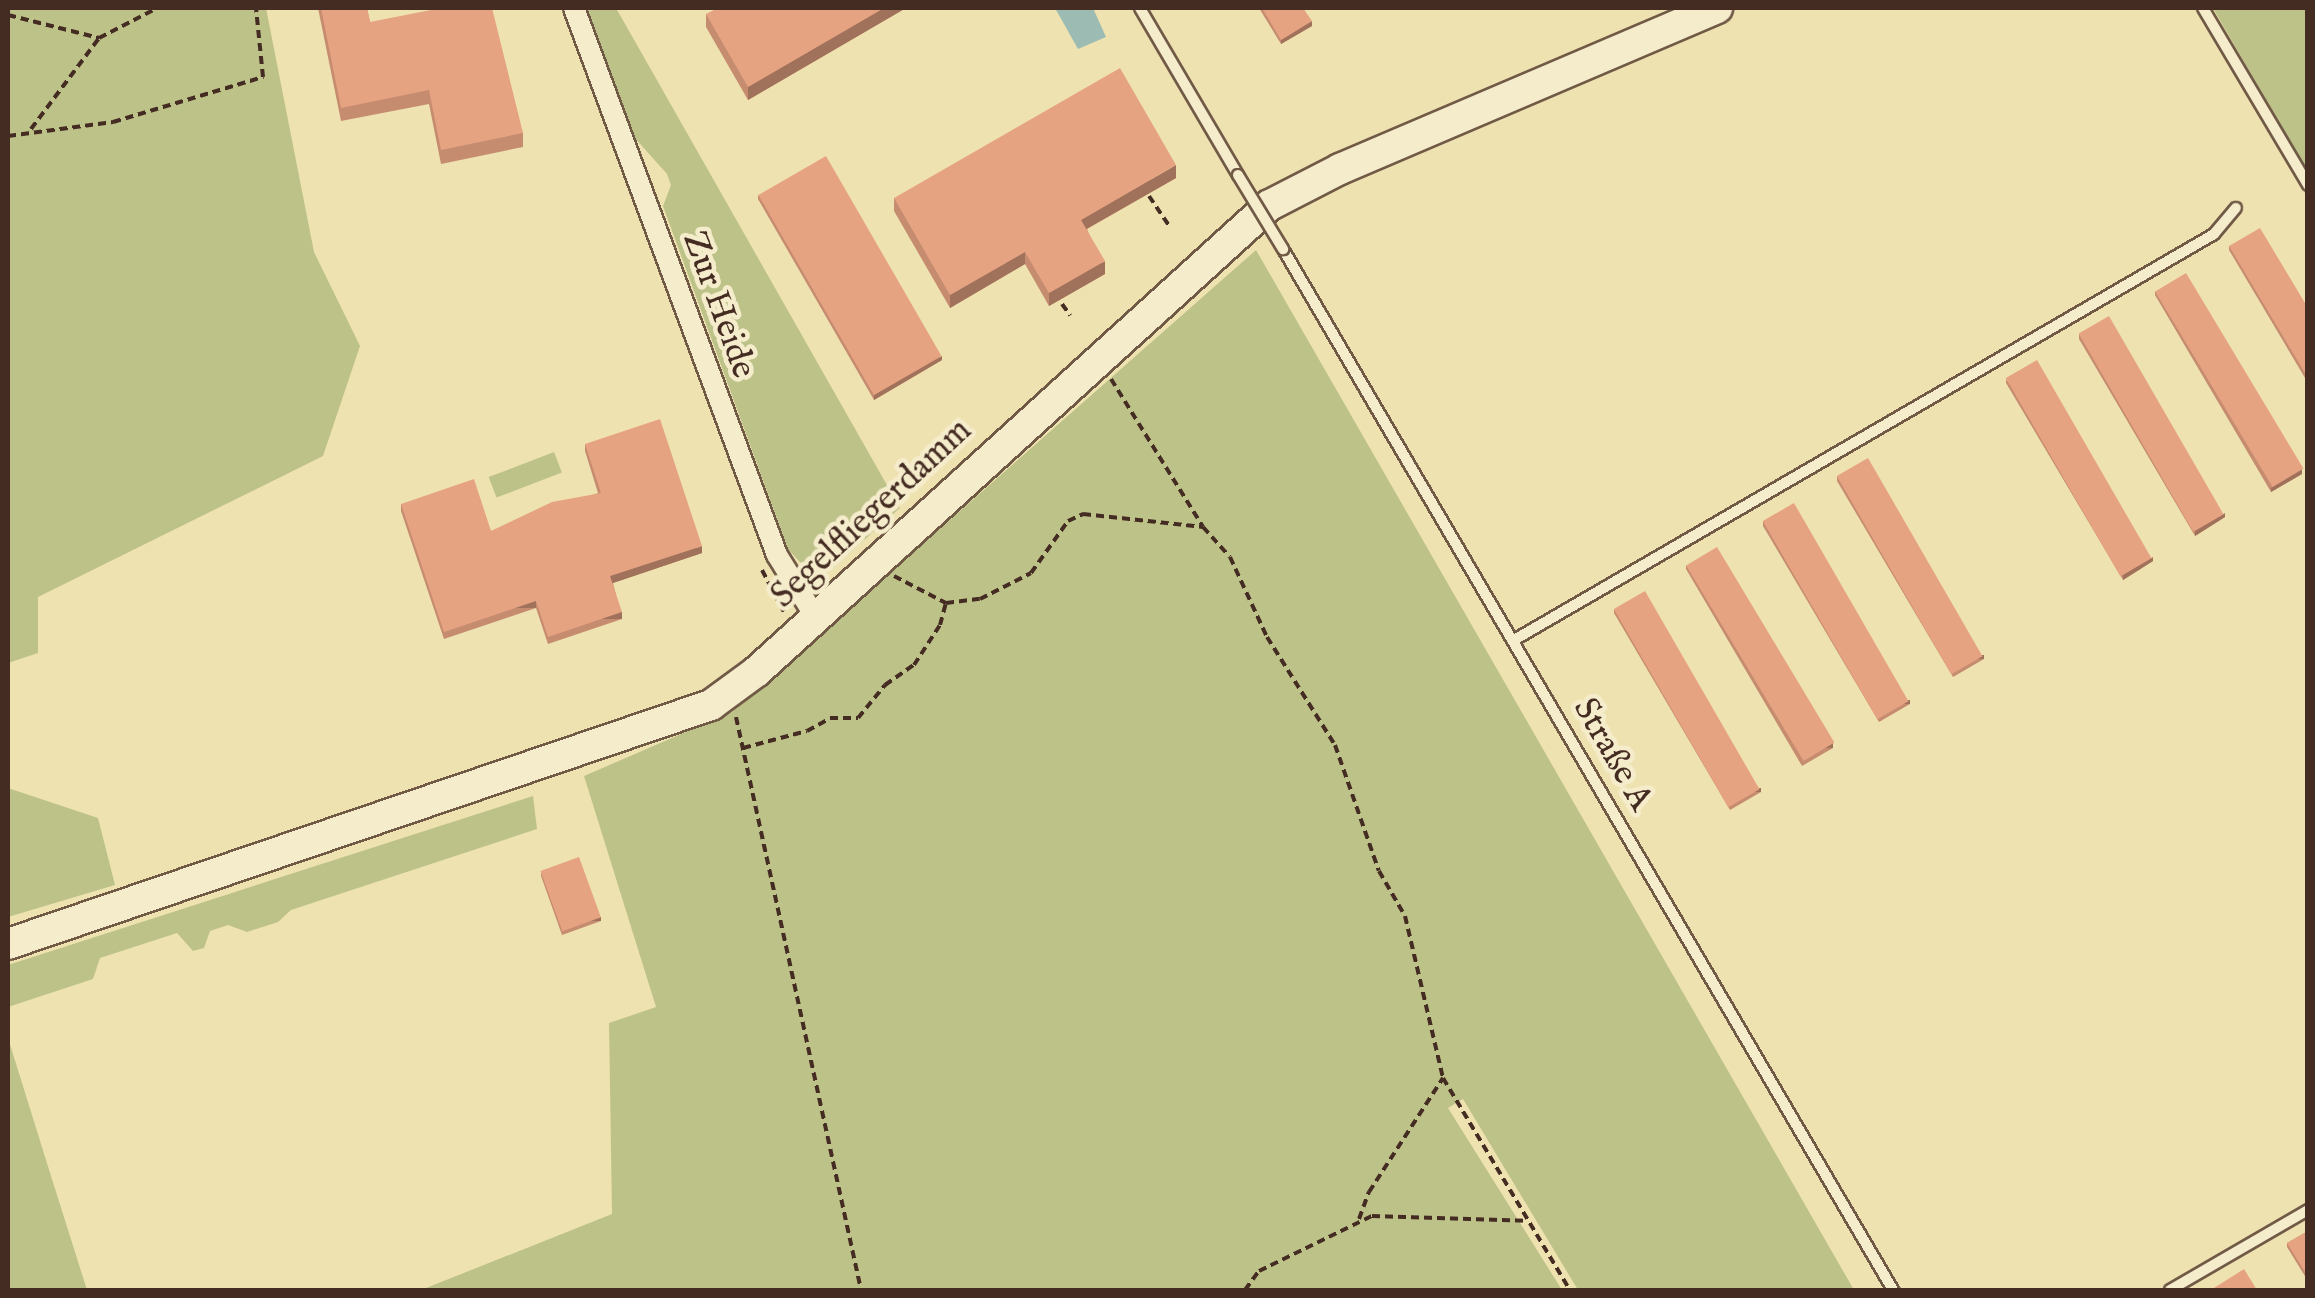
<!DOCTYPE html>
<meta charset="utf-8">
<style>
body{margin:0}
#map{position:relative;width:2315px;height:1298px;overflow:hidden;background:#efe2b1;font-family:"IM FELL English",serif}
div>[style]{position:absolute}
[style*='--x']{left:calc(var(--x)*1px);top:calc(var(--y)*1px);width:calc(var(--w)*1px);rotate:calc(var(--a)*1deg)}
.green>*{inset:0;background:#bdc289;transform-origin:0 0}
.water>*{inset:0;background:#9cbcb3}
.path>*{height:4px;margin-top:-2px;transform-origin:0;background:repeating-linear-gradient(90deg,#452c22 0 8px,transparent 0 13px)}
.roads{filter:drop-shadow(2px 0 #705a46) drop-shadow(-2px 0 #705a46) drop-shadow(0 2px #705a46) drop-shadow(0 -2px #705a46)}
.lane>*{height:10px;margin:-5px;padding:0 5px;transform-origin:5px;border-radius:5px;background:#f5eccc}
.street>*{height:20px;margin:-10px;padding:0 10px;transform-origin:10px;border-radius:10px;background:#f5eccc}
.secondary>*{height:30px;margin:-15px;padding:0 15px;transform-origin:15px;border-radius:15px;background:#f5eccc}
.bridges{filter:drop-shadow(2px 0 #705a46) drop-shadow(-2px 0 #705a46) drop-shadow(0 2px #705a46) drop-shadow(0 -2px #705a46)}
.lane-bridge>*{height:10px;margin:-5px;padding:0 5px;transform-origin:5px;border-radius:5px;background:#f5eccc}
.wall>*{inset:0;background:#c68c70}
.shaded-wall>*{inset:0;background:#a1725b;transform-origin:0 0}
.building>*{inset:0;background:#e6a382;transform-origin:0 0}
span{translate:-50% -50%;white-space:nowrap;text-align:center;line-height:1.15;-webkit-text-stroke:9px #f5eccc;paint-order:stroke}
.street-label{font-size:35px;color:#452c22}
.frame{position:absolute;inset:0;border:10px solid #452c22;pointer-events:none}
</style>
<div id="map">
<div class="green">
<div style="clip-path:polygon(8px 8px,266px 8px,314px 252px,360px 346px,323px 456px,38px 597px,38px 653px,8px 663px)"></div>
<div style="clip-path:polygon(586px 8px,616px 8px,900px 508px,825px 575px,810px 573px,788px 549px,663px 206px,671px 185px,667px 174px,634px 137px)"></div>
<div style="clip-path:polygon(2213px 8px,2307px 8px,2307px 172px)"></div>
<div style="clip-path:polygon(1256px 250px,1854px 1290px,1578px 1290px,1463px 1099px,1448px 1108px,1562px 1290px,421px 1290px,612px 1214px,609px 1023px,656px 1007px,584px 776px,732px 712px)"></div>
<div style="left:554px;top:452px;width:22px;height:70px;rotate:69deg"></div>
<div style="clip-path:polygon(8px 788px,98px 818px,115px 885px,8px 917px)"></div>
<div style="clip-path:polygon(533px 796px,537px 829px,291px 910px,278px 922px,247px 932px,228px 925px,210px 931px,204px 948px,193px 951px,177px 933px,100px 958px,93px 979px,8px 1007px,8px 965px)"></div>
<div style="clip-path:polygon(8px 1038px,51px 1176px,87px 1290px,8px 1290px)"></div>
</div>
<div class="water">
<div style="clip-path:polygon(1055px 8px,1093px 8px,1106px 37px,1078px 49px)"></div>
</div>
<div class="path">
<div style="--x:8;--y:15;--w:94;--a:14.2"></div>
<div style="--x:99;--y:38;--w:65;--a:-27.3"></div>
<div style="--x:31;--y:129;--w:114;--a:-53.2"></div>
<div style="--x:8;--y:136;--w:106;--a:-7.6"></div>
<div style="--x:113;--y:122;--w:157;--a:-16.7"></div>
<div style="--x:263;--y:77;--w:69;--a:-95.8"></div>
<div style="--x:1149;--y:196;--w:37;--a:56"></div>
<div style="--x:1062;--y:304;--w:14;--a:54"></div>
<div style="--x:1111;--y:379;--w:174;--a:58.1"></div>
<div style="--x:1203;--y:527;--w:40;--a:48"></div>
<div style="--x:1230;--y:557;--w:88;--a:65.2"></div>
<div style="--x:1267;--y:637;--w:128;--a:57.8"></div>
<div style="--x:1335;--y:745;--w:133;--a:70.8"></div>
<div style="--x:1379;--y:871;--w:52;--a:60"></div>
<div style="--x:1405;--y:916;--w:166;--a:76.8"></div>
<div style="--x:1443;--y:1078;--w:247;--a:59.1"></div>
<div style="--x:762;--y:570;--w:50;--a:62.4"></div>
<div style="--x:894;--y:576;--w:59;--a:27.4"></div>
<div style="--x:946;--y:603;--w:34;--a:-7"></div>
<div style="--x:980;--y:599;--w:57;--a:-27"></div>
<div style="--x:1031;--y:573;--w:64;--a:-54.6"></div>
<div style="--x:1068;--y:521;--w:17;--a:-25"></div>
<div style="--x:1083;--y:514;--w:121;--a:6.2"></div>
<div style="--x:736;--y:717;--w:586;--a:77.69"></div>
<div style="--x:743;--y:748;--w:66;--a:-14.9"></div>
<div style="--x:807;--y:731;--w:26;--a:-29"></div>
<div style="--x:830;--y:718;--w:28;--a:0"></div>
<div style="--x:858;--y:718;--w:43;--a:-50.7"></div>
<div style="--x:885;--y:685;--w:35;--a:-35"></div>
<div style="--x:914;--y:665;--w:48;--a:-57"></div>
<div style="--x:940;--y:625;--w:23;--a:-75"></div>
<div style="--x:1359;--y:1219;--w:29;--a:-70"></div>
<div style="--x:1369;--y:1192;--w:136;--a:-57"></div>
<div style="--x:1245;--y:1290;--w:24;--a:-54"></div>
<div style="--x:1259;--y:1271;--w:126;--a:-26"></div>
<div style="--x:1372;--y:1216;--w:155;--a:1.8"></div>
</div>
<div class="roads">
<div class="lane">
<div style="--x:1140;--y:8;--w:194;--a:59.6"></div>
<div style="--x:2203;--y:8;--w:206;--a:59.3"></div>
<div style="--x:1283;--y:249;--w:1207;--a:59.63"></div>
<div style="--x:1514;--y:640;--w:809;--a:-30.11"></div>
<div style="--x:2214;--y:234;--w:34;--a:-50"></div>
<div style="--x:2170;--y:1290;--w:160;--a:-30.1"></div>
</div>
<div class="street">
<div style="--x:574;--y:8;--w:583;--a:69.64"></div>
<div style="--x:777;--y:555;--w:74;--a:58.2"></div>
</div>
<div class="secondary">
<div style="--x:8;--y:944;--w:743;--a:-18.78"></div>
<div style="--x:711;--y:705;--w:56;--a:-36.3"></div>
<div style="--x:756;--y:672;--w:694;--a:-42.26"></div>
<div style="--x:1270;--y:205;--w:79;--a:-27.2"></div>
<div style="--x:1340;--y:169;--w:410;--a:-23.1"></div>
</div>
</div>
<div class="bridges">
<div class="lane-bridge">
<div style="--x:1238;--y:175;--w:87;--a:58.7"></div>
</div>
</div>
<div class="wall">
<div style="clip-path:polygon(318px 8px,367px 8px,370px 22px,523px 133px,523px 147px,441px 164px,429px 104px,341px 121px)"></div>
<div style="clip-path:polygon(906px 8px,748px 100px,706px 27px,706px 14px)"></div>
<div style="clip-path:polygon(1259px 8px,1303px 8px,1312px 26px,1281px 44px)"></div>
<div style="clip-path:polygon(1176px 178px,1087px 229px,1105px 274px,1049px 306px,1025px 264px,950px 308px,894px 211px,894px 198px)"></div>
<div style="clip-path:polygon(758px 195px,942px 360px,874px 400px,758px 199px)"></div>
<div style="clip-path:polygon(2229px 246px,2308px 308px,2308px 383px,2229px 250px)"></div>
<div style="clip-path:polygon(2155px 291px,2302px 474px,2271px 492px,2155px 295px)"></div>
<div style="clip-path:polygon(2079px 334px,2225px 517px,2195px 536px,2079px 339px)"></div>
<div style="clip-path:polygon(2006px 379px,2153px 561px,2123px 580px,2006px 383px)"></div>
<div style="clip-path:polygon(585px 444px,702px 553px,613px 583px,622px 619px,548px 644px,536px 608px,444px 639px,401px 511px,401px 504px,491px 531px,598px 493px,585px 451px)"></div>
<div style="clip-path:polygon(1837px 476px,1984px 659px,1953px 677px,1837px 481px)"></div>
<div style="clip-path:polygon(1763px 521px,1910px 704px,1879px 722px,1763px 526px)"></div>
<div style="clip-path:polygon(1686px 565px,1833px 748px,1802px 766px,1686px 569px)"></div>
<div style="clip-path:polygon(1614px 609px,1761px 792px,1730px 810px,1614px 613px)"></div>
<div style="clip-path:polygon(541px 872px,601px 921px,562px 935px,541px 876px)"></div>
<div style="clip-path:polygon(2308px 1231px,2308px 1281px,2287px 1247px,2287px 1243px)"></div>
</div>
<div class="shaded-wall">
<div style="clip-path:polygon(884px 8px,906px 8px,748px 100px,748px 87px)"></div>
<div style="clip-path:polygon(1312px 21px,1312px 26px,1281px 44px,1281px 40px)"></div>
<div style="clip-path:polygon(1176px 165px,1176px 178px,1081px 232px,1081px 220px)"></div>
<div style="clip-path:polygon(1025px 252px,1025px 264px,950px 308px,950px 295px)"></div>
<div style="clip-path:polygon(1105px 261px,1105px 274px,1049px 306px,1049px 293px)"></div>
<div style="clip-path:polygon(942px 356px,942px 360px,874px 400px,874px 395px)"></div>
<div style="clip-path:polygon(2302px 469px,2302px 474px,2271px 492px,2271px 488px)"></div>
<div style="clip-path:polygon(2225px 513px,2225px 517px,2195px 536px,2195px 531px)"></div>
<div style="clip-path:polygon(702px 546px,702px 553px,610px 584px,610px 576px)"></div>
<div style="clip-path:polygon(2153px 557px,2153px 561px,2123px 580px,2123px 575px)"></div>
<div style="left:536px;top:601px;width:7px;height:97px;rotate:90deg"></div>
<div style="left:622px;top:612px;width:7px;height:78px;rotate:90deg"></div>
<div style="left:1984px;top:655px;width:4px;height:36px;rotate:90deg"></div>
<div style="left:1910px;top:700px;width:4px;height:36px;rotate:90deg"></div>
<div style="left:1833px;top:743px;width:5px;height:36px;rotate:90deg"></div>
<div style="left:1761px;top:788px;width:4px;height:36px;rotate:90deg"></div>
<div style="left:601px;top:917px;width:4px;height:41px;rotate:90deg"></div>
</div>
<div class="building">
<div style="clip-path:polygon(321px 8px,367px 8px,370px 22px,441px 8px,492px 8px,523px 133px,441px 150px,429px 90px,341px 108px)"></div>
<div style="clip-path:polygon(718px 8px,884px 8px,748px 87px,706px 14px)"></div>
<div style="clip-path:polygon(1262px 8px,1303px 8px,1312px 21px,1281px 40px)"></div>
<div style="clip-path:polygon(1120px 68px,1176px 165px,1081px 220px,1105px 261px,1049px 293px,1025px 252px,950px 295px,894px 198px)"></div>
<div style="left:826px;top:156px;width:231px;height:78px;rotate:60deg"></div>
<div style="clip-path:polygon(2260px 228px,2308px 308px,2308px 378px,2229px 246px)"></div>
<div style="left:2186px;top:273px;width:228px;height:36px;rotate:59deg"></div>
<div style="left:2109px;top:316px;width:229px;height:35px;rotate:60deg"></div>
<div style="left:2037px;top:360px;width:229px;height:36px;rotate:60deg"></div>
<div style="clip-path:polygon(660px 419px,702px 546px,610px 576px,622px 612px,548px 637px,536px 601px,444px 632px,401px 504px,474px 479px,491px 531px,552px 502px,601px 493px,585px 444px)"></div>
<div style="left:1868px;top:458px;width:229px;height:36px;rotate:60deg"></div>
<div style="left:1794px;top:503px;width:229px;height:36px;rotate:60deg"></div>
<div style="left:1717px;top:547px;width:228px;height:36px;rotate:59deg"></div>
<div style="left:1645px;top:591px;width:229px;height:36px;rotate:60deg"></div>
<div style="left:579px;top:857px;width:64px;height:41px;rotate:70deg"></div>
<div style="clip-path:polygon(2308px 1231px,2308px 1277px,2287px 1243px)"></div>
<div style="clip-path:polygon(2244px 1269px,2257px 1290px,2215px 1290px,2214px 1288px)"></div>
</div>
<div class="street-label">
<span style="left:718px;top:305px;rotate:70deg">Zur Heide</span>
<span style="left:872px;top:514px;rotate:-43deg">Segelfliegerdamm</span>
<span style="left:1612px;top:755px;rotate:60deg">Straße A</span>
</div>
<div class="frame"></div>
</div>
